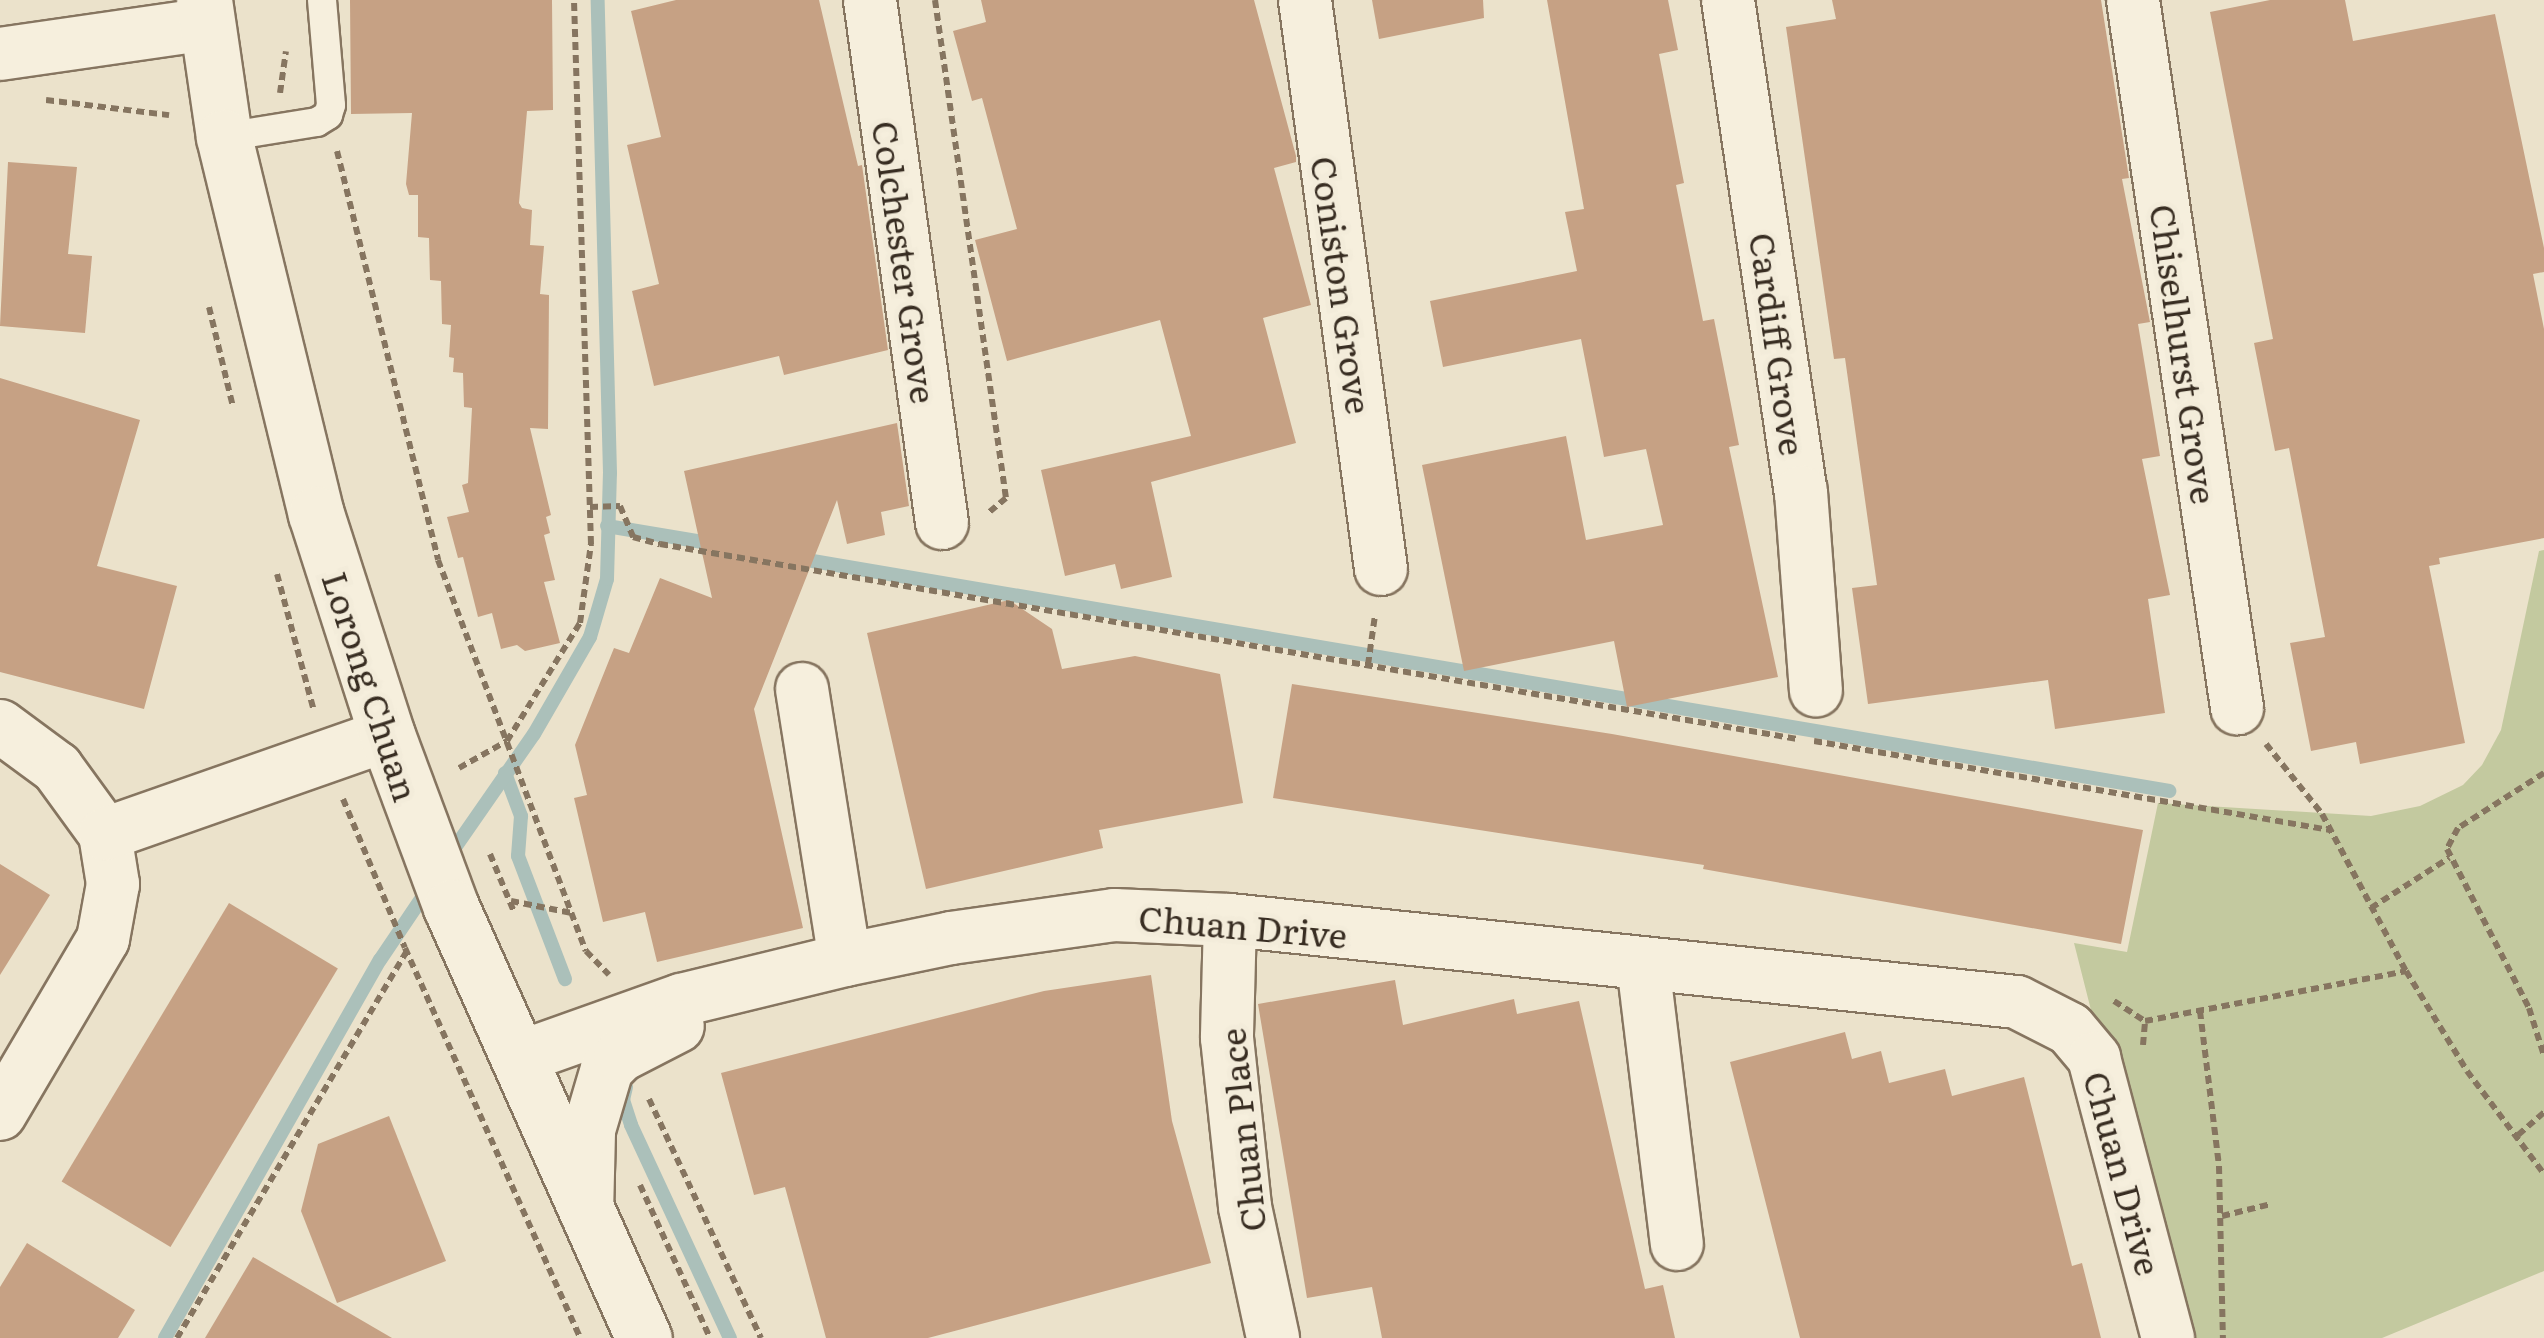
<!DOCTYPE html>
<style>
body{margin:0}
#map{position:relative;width:2544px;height:1338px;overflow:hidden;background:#ebe2cb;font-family:Literata,serif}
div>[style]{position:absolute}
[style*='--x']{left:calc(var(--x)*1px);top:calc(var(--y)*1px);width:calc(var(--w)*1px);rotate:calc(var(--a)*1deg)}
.green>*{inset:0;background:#c3c99f}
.stream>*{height:14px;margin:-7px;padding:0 7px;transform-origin:7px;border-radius:7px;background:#abc0ba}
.building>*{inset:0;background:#c6a184;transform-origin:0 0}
.path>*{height:6px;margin-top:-3px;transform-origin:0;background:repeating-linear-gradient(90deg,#867560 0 8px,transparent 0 13px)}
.roads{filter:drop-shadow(2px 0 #867560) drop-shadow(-2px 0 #867560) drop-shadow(0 2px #867560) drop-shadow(0 -2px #867560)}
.service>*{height:28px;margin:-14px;padding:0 14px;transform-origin:14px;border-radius:14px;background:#f6efdd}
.minor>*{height:52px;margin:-26px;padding:0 26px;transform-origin:26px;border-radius:26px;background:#f6efdd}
.tertiary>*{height:55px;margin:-27.5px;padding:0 27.5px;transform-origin:27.5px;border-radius:27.5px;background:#f6efdd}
span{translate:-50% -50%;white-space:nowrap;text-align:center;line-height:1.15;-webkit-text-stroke:10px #f3ecda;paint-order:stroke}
.street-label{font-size:35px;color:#382d22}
</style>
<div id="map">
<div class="green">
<div style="clip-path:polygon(2544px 550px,2544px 1271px,2382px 1338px,2174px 1338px,2074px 943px,2127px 952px,2158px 803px,2371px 816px,2420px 806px,2463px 785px,2482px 765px,2501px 730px,2539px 551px)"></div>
</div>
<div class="stream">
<div style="--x:607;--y:526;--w:109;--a:9.5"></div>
<div style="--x:795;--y:558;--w:1394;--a:9.62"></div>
<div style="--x:505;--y:773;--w:46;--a:69.6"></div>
<div style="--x:521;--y:816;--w:40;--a:94.3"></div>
<div style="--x:518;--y:856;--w:132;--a:69.1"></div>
<div style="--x:447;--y:859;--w:152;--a:-55.2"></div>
<div style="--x:534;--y:734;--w:112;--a:-60"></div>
<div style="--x:590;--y:637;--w:60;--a:-73.7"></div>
<div style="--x:607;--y:579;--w:106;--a:-88.4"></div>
<div style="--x:610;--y:473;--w:473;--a:-91.5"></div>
<div style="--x:626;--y:1087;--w:13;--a:103"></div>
<div style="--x:623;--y:1100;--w:26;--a:72"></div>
<div style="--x:631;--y:1125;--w:235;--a:65.1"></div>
<div style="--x:165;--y:1338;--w:435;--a:-60.4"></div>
<div style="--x:380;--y:960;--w:89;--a:-56"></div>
</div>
<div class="building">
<div style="clip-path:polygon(350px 0,552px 0,553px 110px,527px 111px,519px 203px,522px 208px,532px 210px,530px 245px,544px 246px,540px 294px,549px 295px,548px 429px,530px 428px,551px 515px,546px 517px,550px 533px,544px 535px,555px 580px,544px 582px,560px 643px,525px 651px,517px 645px,501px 649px,492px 613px,478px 617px,463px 557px,458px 558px,447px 517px,469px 512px,462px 485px,468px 483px,472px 408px,464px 407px,463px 373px,453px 372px,454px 358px,449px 357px,451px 325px,442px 324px,441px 281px,430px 280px,429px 238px,418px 237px,418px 195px,409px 195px,406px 184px,412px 113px,351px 114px)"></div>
<div style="clip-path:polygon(676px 0,819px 0,858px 166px,862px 165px,888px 350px,784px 375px,779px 356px,654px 386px,632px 291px,659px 284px,627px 145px,661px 137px,631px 11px)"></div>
<div style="clip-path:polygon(981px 0,1254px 0,1296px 156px,1296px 162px,1274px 168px,1311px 305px,1263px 318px,1296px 443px,1151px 482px,1172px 577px,1121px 589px,1115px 564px,1065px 576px,1041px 470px,1191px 436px,1160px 320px,1007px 361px,975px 240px,1017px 229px,982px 98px,972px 101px,953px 31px,986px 22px)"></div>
<div style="clip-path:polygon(1372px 0,1483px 0,1484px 18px,1379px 39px)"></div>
<div style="clip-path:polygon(1547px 0,1668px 0,1678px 50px,1659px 54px,1684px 183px,1676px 185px,1703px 321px,1714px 319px,1739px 445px,1729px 447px,1778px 677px,1627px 707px,1614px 641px,1464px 671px,1422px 465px,1566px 436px,1586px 540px,1663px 525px,1646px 449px,1604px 457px,1581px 339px,1443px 367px,1430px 301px,1577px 271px,1565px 212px,1584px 209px)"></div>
<div style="clip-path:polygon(1832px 0,2101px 0,2129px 178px,2122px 179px,2150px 322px,2138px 324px,2160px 456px,2142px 459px,2170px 595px,2148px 599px,2165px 713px,2055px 729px,2048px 680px,1868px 704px,1852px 588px,1877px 585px,1845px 358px,1834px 359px,1786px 27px,1836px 19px)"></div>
<div style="clip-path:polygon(2270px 0,2345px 0,2353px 41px,2495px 14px,2544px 248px,2544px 272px,2533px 274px,2544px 329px,2544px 538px,2439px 558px,2440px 564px,2429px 566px,2465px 743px,2360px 764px,2356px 742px,2311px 751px,2290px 643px,2325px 637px,2289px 448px,2275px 451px,2254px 343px,2273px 339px,2210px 12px)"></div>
<div style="clip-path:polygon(8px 162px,77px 167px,68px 254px,92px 256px,85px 333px,0 326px)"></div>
<div style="clip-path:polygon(0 378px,140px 420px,97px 566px,177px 586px,144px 709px,0 672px)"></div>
<div style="clip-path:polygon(897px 423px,909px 506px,881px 512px,885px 535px,847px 544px,837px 500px,754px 709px,803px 928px,657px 962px,645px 912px,603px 922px,574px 798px,587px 795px,575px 745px,614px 648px,629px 653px,660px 578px,712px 598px,684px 471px)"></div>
<div style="clip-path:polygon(1009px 600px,1052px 629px,1062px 669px,1135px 656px,1220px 674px,1243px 803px,1099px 830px,1103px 848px,926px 889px,867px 633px)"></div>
<div style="clip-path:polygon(1292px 684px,1612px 734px,2143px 830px,2121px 944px,1703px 869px,1704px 865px,1273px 798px)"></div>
<div style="clip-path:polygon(0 864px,50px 895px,0 975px)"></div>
<div style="left:229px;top:903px;width:127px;height:325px;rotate:31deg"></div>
<div style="clip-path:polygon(1151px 975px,1172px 1121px,1211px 1263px,928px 1338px,826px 1338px,785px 1187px,754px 1195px,721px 1073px,1044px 991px)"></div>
<div style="clip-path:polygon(1395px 980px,1403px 1025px,1514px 999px,1517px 1014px,1579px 1001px,1645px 1289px,1663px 1285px,1675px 1338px,1382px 1338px,1372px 1287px,1307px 1298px,1258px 1004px)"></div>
<div style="clip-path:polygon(1845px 1032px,1852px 1059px,1881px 1051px,1889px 1083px,1945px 1069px,1952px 1096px,2024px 1077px,2072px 1266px,2082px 1263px,2101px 1338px,1800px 1338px,1730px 1062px)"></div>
<div style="clip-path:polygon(389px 1116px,446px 1261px,337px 1303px,301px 1211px,318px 1144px)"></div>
<div style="clip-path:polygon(27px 1243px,135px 1310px,118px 1338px,0 1338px,0 1287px)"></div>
<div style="clip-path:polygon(253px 1257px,392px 1338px,205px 1338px)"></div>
</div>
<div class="path">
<div style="--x:935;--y:0;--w:503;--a:81.89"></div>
<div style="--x:1006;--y:498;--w:23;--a:140"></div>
<div style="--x:280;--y:93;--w:42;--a:-81.9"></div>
<div style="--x:46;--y:100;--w:124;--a:7"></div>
<div style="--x:337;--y:151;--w:421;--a:76.1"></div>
<div style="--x:438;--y:560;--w:418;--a:69.3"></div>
<div style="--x:586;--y:951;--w:33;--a:46"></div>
<div style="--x:209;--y:307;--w:103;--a:76.5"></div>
<div style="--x:590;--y:507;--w:30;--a:-2"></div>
<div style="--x:620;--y:506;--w:34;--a:67"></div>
<div style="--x:633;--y:537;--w:28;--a:15"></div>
<div style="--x:660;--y:544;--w:1154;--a:9.73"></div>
<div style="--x:277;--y:574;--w:142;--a:74.9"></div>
<div style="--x:1368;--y:665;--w:50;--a:-82"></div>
<div style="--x:1814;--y:741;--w:524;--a:9.79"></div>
<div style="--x:2266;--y:744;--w:90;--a:51.3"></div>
<div style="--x:2322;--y:814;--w:178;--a:61.9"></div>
<div style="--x:2406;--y:971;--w:117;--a:58.6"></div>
<div style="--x:2467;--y:1071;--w:129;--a:53.2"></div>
<div style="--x:459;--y:768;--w:55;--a:-29.4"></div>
<div style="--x:507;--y:741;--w:139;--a:-58.3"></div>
<div style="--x:580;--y:623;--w:80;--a:-82.1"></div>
<div style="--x:591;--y:544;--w:544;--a:-91.79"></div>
<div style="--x:2544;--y:773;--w:102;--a:147.4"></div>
<div style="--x:2458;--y:828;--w:24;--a:118"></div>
<div style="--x:2447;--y:849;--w:179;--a:62.7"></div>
<div style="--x:2529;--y:1008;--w:50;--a:72.6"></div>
<div style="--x:343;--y:799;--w:161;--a:67.4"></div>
<div style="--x:405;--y:948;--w:427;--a:65.8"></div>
<div style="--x:490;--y:854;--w:63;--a:67.5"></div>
<div style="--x:511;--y:901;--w:62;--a:11.1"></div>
<div style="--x:2371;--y:908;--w:93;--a:-32.7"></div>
<div style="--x:2114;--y:1001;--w:37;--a:33"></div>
<div style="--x:2200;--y:1011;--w:156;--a:83"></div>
<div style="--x:2219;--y:1166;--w:172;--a:88.7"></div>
<div style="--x:2145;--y:1021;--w:266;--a:-10.8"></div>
<div style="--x:2143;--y:1045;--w:24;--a:-85"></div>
<div style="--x:649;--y:1099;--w:264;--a:64.9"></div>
<div style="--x:2518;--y:1135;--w:35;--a:-41"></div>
<div style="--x:640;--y:1185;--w:168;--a:65.4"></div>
<div style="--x:2222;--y:1216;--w:50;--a:-13.8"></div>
<div style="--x:177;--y:1338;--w:449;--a:-59.3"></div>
</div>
<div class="roads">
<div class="service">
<div style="--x:224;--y:137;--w:94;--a:-9.2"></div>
<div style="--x:317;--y:122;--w:13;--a:-32"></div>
<div style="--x:328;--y:115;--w:10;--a:-73"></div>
<div style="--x:331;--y:105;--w:105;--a:-94.9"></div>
</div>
<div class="minor">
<div style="--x:870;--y:0;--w:528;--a:82.16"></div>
<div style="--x:1305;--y:0;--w:574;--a:82.39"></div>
<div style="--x:1728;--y:0;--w:497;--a:81.6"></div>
<div style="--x:1801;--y:492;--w:199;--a:85.7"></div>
<div style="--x:2133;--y:0;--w:716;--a:81.64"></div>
<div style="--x:0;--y:54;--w:210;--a:-8.2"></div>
<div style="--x:802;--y:689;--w:274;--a:81"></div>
<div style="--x:0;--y:726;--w:71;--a:36.4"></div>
<div style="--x:57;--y:768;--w:82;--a:54"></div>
<div style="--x:105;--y:834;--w:51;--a:80.9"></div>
<div style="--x:113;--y:884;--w:56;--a:100.3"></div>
<div style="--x:103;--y:939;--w:203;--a:120.5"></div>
<div style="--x:105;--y:834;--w:299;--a:-19.3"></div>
<div style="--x:1230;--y:920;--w:118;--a:91.5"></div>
<div style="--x:1227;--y:1038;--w:170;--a:83.9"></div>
<div style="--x:1245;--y:1207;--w:134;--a:77.9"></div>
<div style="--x:1643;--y:964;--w:282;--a:83.1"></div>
<div style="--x:518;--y:1058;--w:173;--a:-19.6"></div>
<div style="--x:681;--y:1000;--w:169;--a:-13.7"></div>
<div style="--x:845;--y:960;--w:108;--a:-11.7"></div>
<div style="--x:951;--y:938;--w:165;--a:-8"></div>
<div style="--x:1114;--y:915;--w:116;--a:2.5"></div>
<div style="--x:1230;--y:920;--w:791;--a:5.95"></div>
<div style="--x:2017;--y:1002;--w:59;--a:27"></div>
<div style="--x:2070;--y:1029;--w:38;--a:50"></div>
<div style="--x:2094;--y:1058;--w:290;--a:75.2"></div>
<div style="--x:587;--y:1214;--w:84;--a:-88.6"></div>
<div style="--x:589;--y:1130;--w:64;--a:-73.6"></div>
<div style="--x:607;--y:1069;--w:18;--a:-45"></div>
<div style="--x:620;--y:1056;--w:65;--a:-27.3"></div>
</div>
<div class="tertiary">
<div style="--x:204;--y:0;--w:138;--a:81.7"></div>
<div style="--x:224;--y:137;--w:388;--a:76.3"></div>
<div style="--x:316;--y:514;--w:232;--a:72.2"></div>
<div style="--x:387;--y:735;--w:184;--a:69.6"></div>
<div style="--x:451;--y:907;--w:472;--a:65.9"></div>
</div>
</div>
<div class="street-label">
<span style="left:906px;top:262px;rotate:82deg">Colchester Grove</span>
<span style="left:1343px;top:285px;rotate:82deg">Coniston Grove</span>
<span style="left:1779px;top:344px;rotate:82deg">Cardiff Grove</span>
<span style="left:2185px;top:354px;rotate:82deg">Chiselhurst Grove</span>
<span style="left:372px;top:686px;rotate:72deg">Lorong Chuan</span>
<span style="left:1243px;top:925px;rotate:5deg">Chuan Drive</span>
<span style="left:1241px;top:1130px;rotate:-96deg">Chuan Place</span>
<span style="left:2124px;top:1173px;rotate:75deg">Chuan Drive</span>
</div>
</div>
